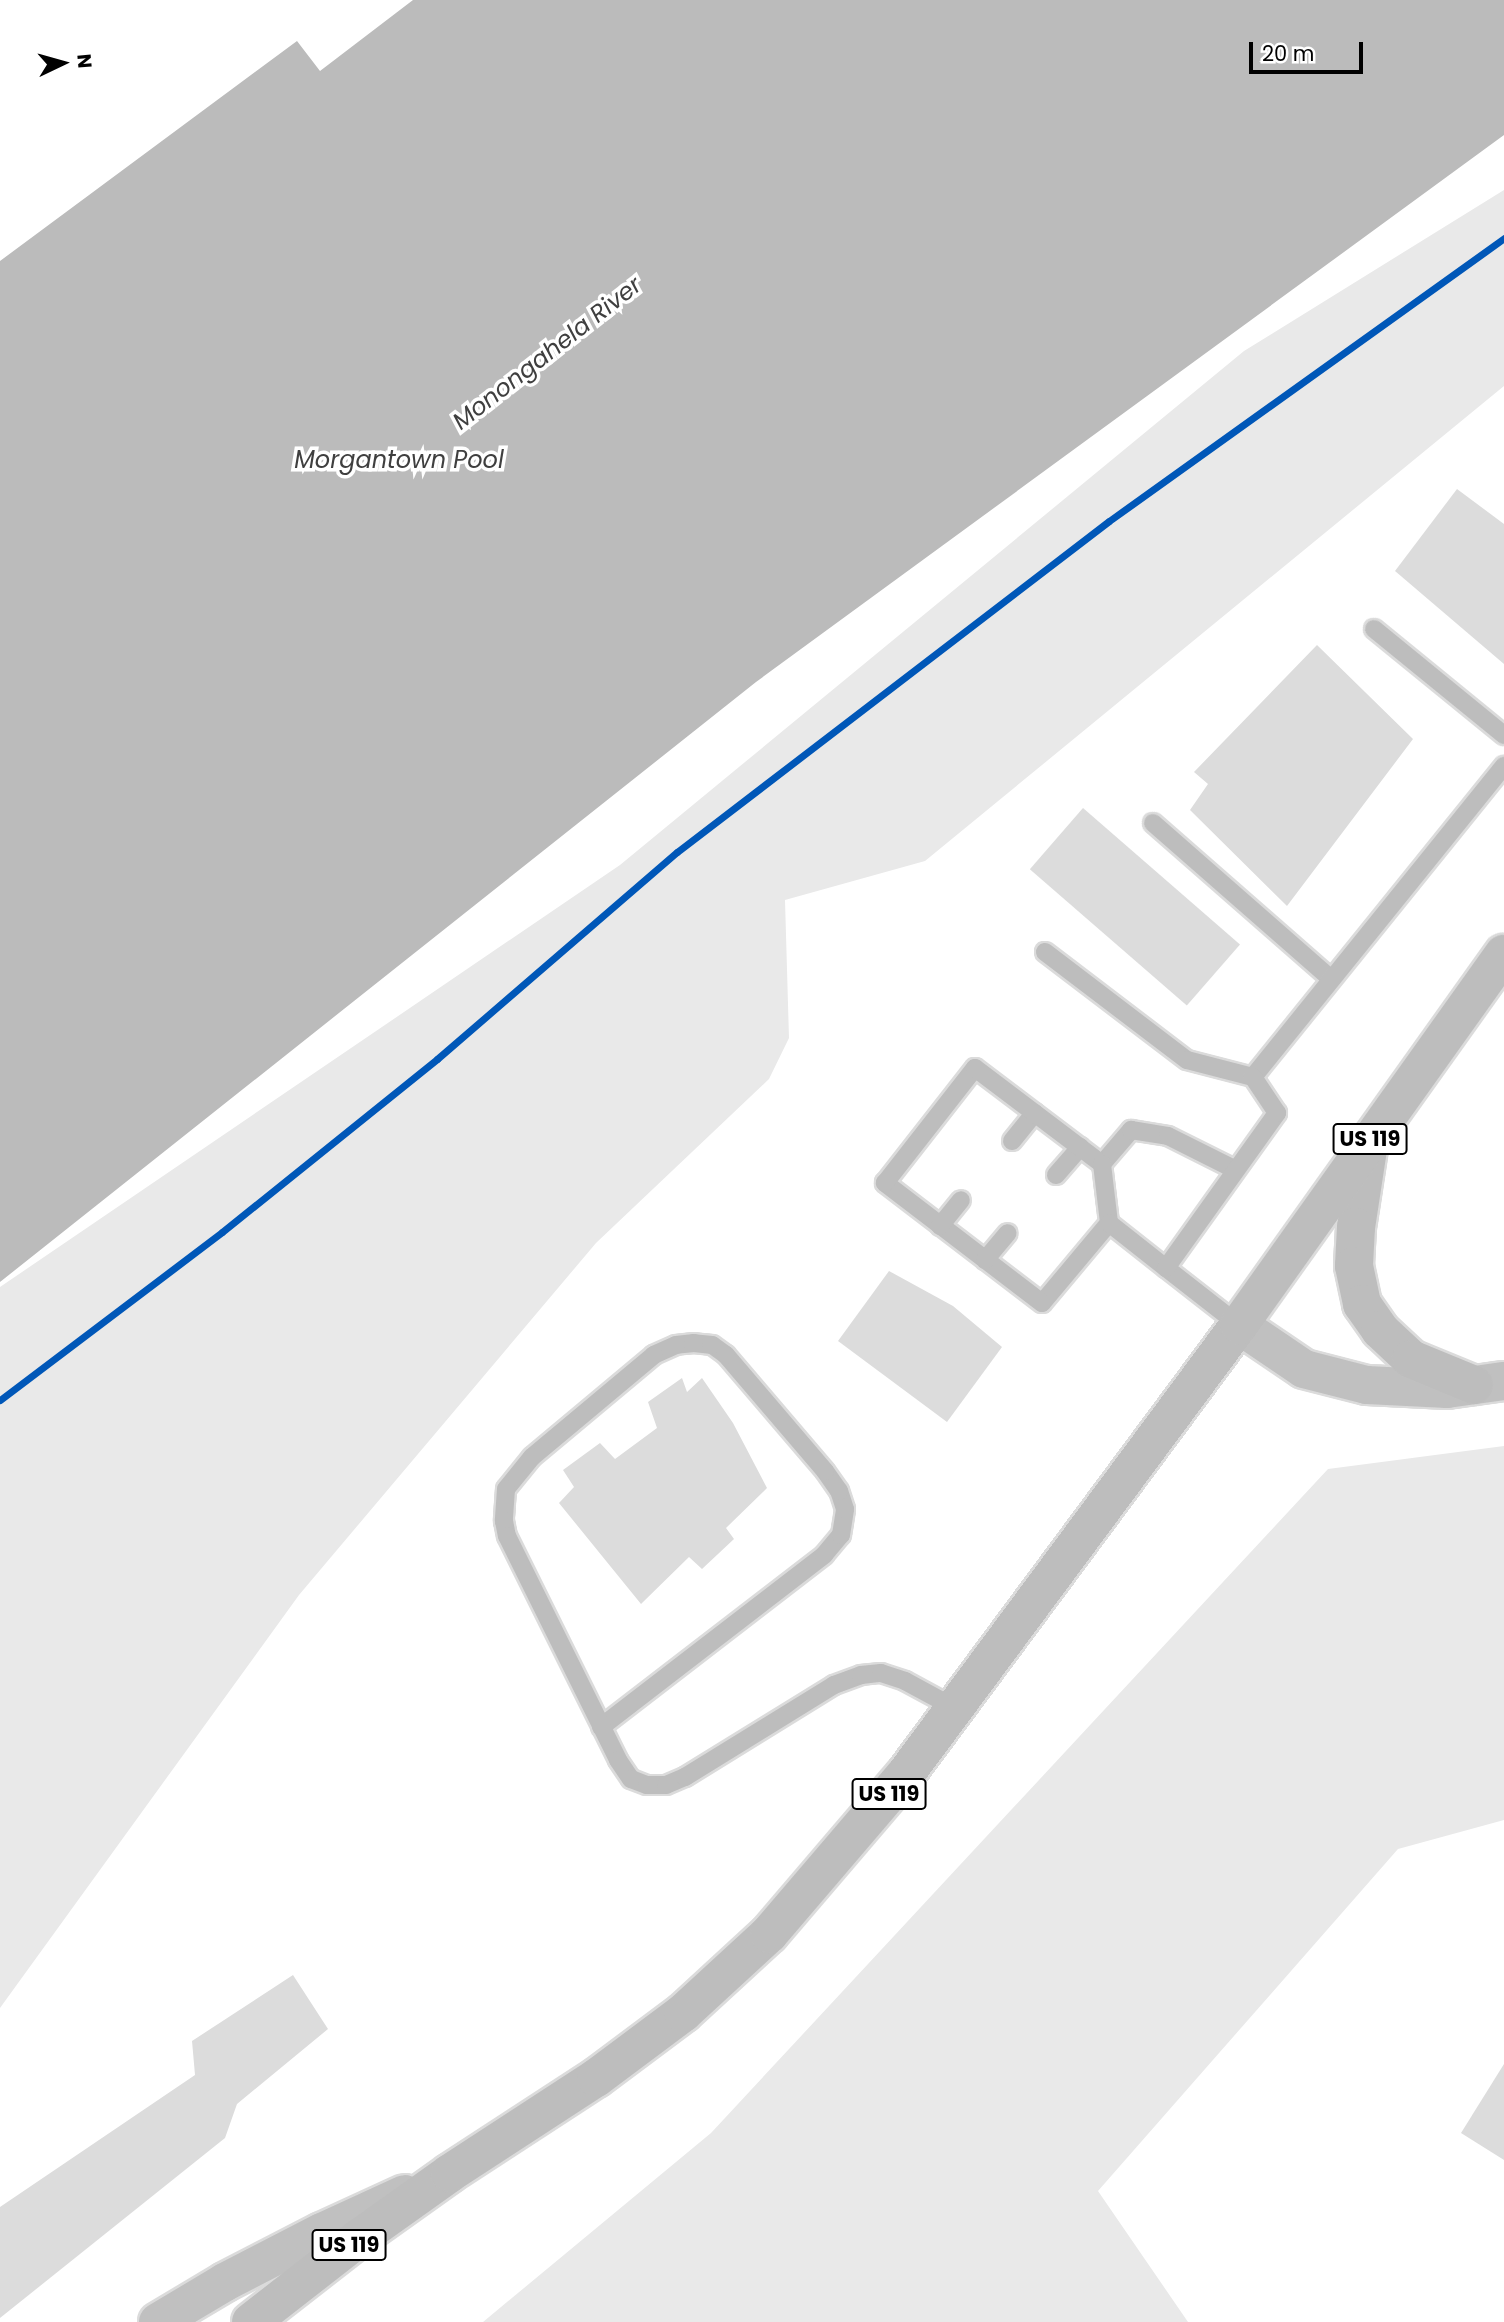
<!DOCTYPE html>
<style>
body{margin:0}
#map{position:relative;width:1504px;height:2322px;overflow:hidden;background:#fff;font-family:Poppins,sans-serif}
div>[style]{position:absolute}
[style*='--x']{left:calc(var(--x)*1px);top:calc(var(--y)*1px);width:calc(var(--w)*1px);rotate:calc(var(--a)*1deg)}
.green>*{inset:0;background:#e9e9e9}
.water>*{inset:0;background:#bbb}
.building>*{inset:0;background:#dcdcdc;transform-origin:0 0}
.roads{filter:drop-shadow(2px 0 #dbdbdb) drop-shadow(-2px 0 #dbdbdb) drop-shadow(0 2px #dbdbdb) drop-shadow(0 -2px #dbdbdb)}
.lane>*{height:18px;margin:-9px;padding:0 9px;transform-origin:9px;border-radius:9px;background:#bdbdbd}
.secondary>*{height:38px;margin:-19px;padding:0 19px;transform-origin:19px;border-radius:19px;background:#c0c0c0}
.primary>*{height:38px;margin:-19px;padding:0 19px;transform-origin:19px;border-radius:19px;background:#bdbdbd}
.cycleway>*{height:7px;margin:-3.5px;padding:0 3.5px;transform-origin:3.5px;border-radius:3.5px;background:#0057b8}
span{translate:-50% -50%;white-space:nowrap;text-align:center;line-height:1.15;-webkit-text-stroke:7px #fff;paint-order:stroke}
.shield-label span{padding:2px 5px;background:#fff;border:2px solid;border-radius:5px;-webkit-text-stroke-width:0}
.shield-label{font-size:21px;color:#000;font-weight:700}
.water-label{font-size:24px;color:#3f3f3f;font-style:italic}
.north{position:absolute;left:28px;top:28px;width:70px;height:70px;-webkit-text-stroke:5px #fff;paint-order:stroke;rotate:85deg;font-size:19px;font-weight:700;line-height:28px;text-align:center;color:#000}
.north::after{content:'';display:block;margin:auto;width:24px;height:32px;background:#000;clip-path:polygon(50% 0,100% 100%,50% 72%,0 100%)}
.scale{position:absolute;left:1249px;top:42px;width:114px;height:32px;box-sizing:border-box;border:4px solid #000;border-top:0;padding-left:9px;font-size:21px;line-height:24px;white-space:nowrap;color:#000;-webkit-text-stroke:5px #fff;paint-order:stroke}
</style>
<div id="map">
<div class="green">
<div style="clip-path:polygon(1504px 190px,1504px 386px,925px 861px,785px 900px,789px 1038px,769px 1079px,596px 1243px,299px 1595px,0 2008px,0 1287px,620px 865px,1244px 351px)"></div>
<div style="clip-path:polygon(1504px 1446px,1504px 1820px,1398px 1849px,1098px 2191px,1188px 2322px,483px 2322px,711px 2133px,1328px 1469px)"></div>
</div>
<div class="water">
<div style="clip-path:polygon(413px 0,1504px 0,1504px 135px,756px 682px,0 1282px,0 261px,297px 41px,320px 71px)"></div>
</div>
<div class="building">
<div style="clip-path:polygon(1457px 489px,1504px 524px,1504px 664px,1395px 571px)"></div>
<div style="clip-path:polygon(1317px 645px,1413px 739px,1287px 906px,1190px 810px,1208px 784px,1194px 772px)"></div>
<div style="left:1083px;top:808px;width:208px;height:81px;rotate:41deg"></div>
<div style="clip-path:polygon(889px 1271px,953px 1306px,1002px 1347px,947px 1422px,838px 1341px)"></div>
<div style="clip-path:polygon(682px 1378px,687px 1392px,702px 1378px,733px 1423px,767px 1488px,726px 1528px,734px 1539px,702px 1569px,689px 1557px,641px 1604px,559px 1503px,574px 1487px,563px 1470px,600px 1443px,615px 1459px,657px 1428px,648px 1402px)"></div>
<div style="clip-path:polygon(293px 1975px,328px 2029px,237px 2104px,225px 2138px,0 2318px,0 2207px,195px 2075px,192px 2041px)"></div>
<div style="clip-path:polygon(1504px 2064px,1504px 2160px,1461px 2133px)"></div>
</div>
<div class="roads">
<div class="lane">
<div style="--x:1374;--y:629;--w:168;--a:39.2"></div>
<div style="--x:1153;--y:823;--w:235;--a:41.2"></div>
<div style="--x:1045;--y:952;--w:178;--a:37.3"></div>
<div style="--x:1187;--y:1060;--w:68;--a:14.4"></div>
<div style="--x:1253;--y:1077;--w:400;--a:-51.1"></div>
<div style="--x:1012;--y:1141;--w:36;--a:-51"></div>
<div style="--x:1102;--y:1164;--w:45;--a:-49.5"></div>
<div style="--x:1131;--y:1130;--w:37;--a:9"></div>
<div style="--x:1168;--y:1136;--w:74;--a:26.6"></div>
<div style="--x:1056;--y:1175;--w:37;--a:-49"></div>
<div style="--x:1109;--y:1223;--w:104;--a:129.9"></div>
<div style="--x:1042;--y:1303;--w:198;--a:-142.6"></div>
<div style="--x:885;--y:1183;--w:146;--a:-52"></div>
<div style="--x:975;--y:1068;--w:159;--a:37.1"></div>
<div style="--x:1102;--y:1164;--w:59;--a:83.2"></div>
<div style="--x:1109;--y:1223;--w:73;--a:38.3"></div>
<div style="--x:940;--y:1226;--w:33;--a:-51"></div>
<div style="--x:985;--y:1260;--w:35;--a:-50"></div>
<div style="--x:1239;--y:1325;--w:93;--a:-142"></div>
<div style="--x:1166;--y:1268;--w:191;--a:-54.4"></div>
<div style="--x:1277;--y:1113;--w:43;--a:-123.7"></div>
<div style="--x:601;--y:1727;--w:282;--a:-37.6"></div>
<div style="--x:824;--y:1555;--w:26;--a:-50"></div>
<div style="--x:841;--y:1535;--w:26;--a:-81"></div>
<div style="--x:845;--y:1509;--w:19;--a:-108"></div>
<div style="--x:839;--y:1491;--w:24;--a:-125"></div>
<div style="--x:825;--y:1471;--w:153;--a:-130.5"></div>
<div style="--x:726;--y:1355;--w:17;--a:-144"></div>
<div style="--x:712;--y:1345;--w:18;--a:-174"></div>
<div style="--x:694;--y:1343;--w:18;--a:174"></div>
<div style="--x:676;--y:1345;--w:24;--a:156"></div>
<div style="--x:654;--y:1355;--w:159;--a:140.1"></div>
<div style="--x:532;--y:1457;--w:41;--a:129.1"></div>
<div style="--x:506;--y:1489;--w:32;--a:94"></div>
<div style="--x:504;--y:1521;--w:15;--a:79"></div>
<div style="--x:507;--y:1536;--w:250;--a:63.6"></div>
<div style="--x:618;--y:1760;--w:23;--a:56"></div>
<div style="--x:631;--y:1779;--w:17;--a:21"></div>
<div style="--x:647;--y:1785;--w:19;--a:0"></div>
<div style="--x:666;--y:1785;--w:21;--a:-23"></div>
<div style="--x:685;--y:1777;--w:175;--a:-31.7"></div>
<div style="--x:834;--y:1685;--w:29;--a:-20"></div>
<div style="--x:861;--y:1675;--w:20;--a:-6"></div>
<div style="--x:881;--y:1673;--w:25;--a:18"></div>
<div style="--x:905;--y:1681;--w:57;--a:28.4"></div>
</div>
<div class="secondary">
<div style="--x:1239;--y:1325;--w:78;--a:34.1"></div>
<div style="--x:1304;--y:1369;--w:65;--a:14.3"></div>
<div style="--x:1367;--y:1385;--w:80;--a:2.9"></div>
<div style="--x:1447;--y:1389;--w:58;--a:-8"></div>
<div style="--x:158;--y:2322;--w:78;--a:-30.8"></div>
<div style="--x:225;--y:2282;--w:109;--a:-27.3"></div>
<div style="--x:322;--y:2232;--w:91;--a:-24.6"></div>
</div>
<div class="primary">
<div style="--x:1368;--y:1149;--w:79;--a:98.7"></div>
<div style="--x:1356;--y:1227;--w:39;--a:93"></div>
<div style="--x:1354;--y:1266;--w:39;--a:78"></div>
<div style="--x:1362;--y:1304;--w:32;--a:55"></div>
<div style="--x:1380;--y:1330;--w:42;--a:43.1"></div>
<div style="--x:1411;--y:1359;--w:68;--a:22.4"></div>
<div style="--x:251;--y:2322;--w:137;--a:-37.9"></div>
<div style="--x:359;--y:2238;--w:112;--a:-35.5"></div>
<div style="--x:450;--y:2173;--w:174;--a:-33.1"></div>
<div style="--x:596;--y:2078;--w:109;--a:-36.8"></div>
<div style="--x:683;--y:2013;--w:117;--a:-42.6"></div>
<div style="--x:769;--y:1934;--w:209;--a:-49.5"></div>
<div style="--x:905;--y:1775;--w:560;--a:-53.42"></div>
<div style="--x:1239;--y:1325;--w:456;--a:-54.5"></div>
</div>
</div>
<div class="cycleway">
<div style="--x:0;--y:1400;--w:278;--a:-37.1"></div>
<div style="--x:222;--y:1232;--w:276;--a:-38.8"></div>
<div style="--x:437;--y:1059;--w:317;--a:-40.8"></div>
<div style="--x:677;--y:852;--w:544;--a:-37.46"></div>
<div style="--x:1109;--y:521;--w:486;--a:-35.6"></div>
</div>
<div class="shield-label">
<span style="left:1370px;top:1139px">US 119</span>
<span style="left:889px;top:1794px">US 119</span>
<span style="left:349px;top:2245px">US 119</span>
</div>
<div class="water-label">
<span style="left:547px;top:353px;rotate:-38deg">Monongahela River</span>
<span style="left:399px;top:460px">Morgantown Pool</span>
</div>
<div class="north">N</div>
<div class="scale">20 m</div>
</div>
